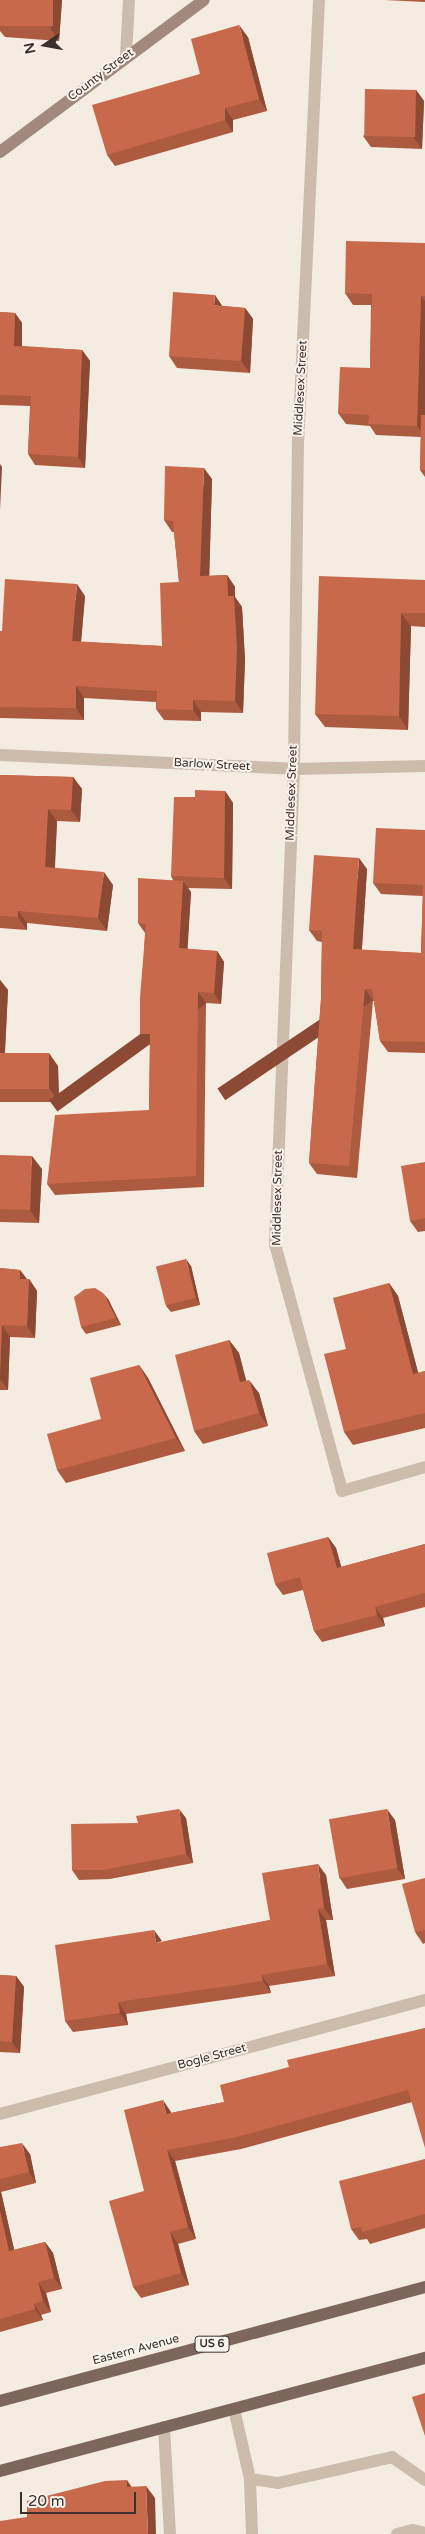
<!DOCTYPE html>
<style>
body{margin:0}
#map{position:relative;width:425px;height:2534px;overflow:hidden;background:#f4ebe1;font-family:"Varela Round",sans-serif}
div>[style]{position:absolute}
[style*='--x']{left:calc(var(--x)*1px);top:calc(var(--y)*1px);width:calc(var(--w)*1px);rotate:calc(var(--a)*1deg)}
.lane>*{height:12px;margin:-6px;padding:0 6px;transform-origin:6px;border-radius:6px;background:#cdbbac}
.street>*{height:12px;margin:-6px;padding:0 6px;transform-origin:6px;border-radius:6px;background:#cdbbac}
.secondary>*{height:12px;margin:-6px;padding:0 6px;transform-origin:6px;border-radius:6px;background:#a18a7d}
.primary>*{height:12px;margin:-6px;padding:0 6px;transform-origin:6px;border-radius:6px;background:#7d675c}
.wall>*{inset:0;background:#ac5a40}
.shaded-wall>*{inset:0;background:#8c4a34;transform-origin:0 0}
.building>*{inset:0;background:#c8694b;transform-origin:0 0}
span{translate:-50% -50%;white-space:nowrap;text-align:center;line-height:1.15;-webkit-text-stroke:4px #fbf5ee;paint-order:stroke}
.shield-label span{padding:1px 4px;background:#fbf5ee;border:1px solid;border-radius:4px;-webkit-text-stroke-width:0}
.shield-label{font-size:11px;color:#3b302b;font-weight:700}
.street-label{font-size:12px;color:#3b302b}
.north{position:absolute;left:20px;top:20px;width:50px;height:50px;-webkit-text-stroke:4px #fbf5ee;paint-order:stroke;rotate:258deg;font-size:14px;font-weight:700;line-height:20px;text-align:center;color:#3b302b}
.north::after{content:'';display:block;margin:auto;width:18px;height:22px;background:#3b302b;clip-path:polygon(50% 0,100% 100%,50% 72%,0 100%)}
.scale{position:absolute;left:20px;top:2492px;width:116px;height:22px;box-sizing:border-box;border:2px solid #3b302b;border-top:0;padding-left:6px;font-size:15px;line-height:18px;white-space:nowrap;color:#3b302b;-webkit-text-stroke:4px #fbf5ee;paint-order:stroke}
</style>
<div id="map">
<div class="lane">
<div style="--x:234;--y:2409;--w:72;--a:77.1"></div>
<div style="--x:250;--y:2479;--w:55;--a:87.9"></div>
<div style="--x:250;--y:2479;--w:28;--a:8"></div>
<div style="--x:278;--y:2483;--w:117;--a:-12.8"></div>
<div style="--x:392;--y:2457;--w:40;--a:34.9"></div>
<div style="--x:397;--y:2534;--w:16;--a:-14"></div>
<div style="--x:413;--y:2530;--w:12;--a:14"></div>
</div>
<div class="street">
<div style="--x:319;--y:0;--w:440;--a:92.7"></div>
<div style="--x:298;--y:439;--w:330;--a:90.7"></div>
<div style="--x:294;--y:769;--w:475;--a:92.3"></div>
<div style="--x:275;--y:1244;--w:256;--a:74.8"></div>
<div style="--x:342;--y:1491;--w:86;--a:-16.1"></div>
<div style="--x:126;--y:55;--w:55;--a:-86.9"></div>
<div style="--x:0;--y:755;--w:294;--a:2.7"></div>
<div style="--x:294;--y:769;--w:131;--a:-1.3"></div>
<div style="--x:0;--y:2114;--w:440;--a:-15"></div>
<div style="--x:164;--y:2427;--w:107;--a:86.8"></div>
</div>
<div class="secondary">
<div style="--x:0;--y:152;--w:254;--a:-36.7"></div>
</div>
<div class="primary">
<div style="--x:0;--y:2401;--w:440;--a:-15"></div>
<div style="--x:0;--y:2471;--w:440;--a:-14.9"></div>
</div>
<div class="wall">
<div style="clip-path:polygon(0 0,62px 0,59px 41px,5px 37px,0 31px)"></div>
<div style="clip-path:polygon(385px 0,425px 0,425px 2px)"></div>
<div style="clip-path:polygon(248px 37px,267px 111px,233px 120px,233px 132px,115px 166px,107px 155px,200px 74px)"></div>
<div style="clip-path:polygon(416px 90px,424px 101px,422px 149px,371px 147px,363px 136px)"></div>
<div style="clip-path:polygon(425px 243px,425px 477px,420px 470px,421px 437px,376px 435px,370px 426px,346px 424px,338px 413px,370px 368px,371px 305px,353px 305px,345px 293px)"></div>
<div style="clip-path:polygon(222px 306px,245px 308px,253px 319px,250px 373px,177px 368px,169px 356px)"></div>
<div style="clip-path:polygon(0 312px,15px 313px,22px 323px,22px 346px,82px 350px,90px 361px,85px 468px,35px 465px,28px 454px,30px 406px,0 405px)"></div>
<div style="clip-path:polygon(212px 479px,209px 576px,227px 575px,235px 587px,235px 597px,242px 607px,245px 660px,243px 713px,201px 712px,201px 721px,164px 720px,156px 709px,156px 702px,84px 698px,84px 720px,0 718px,0 631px,2px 631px,85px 596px,81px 642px,162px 646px,179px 582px,174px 532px,172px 532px,164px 520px)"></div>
<div style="clip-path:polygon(425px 580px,425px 627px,411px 626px,408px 730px,325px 727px,315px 714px)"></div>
<div style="clip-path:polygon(0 775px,73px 777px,82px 789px,80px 822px,57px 821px,55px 868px,113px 885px,107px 931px,27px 923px,27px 930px,0 928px)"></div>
<div style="clip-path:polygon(225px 791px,233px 803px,232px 889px,188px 888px,191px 892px,187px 949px,217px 951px,224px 962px,221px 1004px,206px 1003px,204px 1187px,55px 1195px,47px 1184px,149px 1110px,150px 1045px,148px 1045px,140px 1034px,145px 933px,138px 923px,173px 880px,171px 876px,195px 797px)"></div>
<div style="clip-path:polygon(425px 830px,425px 1053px,388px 1052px,380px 1041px,374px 1001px,373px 1001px,357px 1178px,317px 1174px,309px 1163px,321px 999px,322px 942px,317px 941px,309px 930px,367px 869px,362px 950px,421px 953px,423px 896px,381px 894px,373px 883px)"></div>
<div style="clip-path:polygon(0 980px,8px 990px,5px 1053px,58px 1066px,59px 1102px,0 1102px)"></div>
<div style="clip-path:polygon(0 1155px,42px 1169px,39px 1223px,0 1222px)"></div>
<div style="clip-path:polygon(425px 1162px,425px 1231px,418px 1232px,410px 1221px)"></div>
<div style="clip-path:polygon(191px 1266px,200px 1305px,171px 1312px,166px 1306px)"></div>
<div style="clip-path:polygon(0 1268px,20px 1270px,27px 1279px,29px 1279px,37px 1291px,35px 1338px,10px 1337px,8px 1390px,0 1390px)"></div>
<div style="clip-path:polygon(389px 1283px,398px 1296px,418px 1373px,425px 1371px,425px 1428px,353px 1445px,344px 1432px,346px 1349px)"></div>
<div style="clip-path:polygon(108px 1299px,121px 1325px,86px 1334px,81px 1327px)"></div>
<div style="clip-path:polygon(229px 1340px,239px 1353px,246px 1381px,259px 1393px,268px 1426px,203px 1444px,194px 1431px)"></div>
<div style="clip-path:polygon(139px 1365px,148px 1378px,185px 1451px,66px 1483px,57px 1470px,101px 1419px)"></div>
<div style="clip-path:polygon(328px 1537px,336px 1548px,341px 1567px,425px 1544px,425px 1607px,383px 1618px,385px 1626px,322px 1642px,314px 1631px,303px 1590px,283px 1595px,275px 1584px)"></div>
<div style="clip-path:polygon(186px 1818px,193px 1863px,110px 1879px,79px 1880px,72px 1870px,138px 1823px)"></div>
<div style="clip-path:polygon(395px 1820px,405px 1879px,347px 1889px,339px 1877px)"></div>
<div style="clip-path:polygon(326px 1875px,333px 1920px,326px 1920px,335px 1976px,269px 1986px,271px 1993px,126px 2014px,128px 2025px,73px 2032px,65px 2021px,162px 1942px,270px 1920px)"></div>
<div style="clip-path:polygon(425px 1878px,425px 1943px,423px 1944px,415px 1932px)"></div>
<div style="clip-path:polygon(0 1975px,16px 1976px,24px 1987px,20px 2053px,0 2052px)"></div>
<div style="clip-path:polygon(425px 2028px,412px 2102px,241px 2149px,175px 2161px,196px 2239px,178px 2244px,189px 2285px,141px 2298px,133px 2287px,144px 2191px,171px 2112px,171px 2113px,224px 2102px,289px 2067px)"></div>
<div style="clip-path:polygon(0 2147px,30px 2154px,36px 2183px,1px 2192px,14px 2250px,45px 2242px,53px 2253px,62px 2289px,46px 2293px,51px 2312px,41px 2315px,43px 2320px,0 2332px)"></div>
<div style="clip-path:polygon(425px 2159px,425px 2228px,370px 2244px,367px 2239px,359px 2240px,351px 2229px)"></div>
</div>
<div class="shaded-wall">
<div style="clip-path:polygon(53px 0,62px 0,59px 41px,51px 29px)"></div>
<div style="clip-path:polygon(239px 25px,248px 37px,267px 111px,259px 99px)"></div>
<div style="clip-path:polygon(416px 90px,424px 101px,422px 149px,414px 138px)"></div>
<div style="clip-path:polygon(225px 108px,233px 120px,233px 132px,225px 120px)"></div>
<div style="clip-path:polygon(215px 295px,223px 307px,214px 305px)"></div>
<div style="clip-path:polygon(421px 296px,425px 301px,425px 437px,417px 426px)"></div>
<div style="clip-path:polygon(245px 308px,253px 319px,250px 373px,241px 361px)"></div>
<div style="clip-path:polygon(15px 313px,22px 323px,22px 356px,14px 346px)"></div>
<div style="clip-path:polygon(82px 350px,90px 361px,85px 468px,78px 457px)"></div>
<div style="clip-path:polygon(0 464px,2px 467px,0 510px)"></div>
<div style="clip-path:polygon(204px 468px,212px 479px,209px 587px,200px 576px)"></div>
<div style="clip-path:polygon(227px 575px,235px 587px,235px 597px,242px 607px,245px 660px,243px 713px,235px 701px,228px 596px)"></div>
<div style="clip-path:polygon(77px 584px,85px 596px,80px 653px,72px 641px)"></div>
<div style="clip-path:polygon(401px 613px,411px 626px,408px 730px,399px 716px)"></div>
<div style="clip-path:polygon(76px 686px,84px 698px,84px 720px,76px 708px)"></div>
<div style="clip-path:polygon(193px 700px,201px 712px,201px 721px,193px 710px)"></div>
<div style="clip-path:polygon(73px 777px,82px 789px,80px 822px,71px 810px)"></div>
<div style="clip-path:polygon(225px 791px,233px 803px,232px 889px,224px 878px)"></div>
<div style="clip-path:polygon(48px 809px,57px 821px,54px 879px,45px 867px)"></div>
<div style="clip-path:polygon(359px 858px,367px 869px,361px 960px,353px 949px)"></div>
<div style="clip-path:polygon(104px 872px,113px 885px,107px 931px,98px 918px)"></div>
<div style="clip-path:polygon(183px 881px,191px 892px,187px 959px,179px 948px)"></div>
<div style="clip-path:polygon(18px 911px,27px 923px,27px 930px,18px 917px)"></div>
<div style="clip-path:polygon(217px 951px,224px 962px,221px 1004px,214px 993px)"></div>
<div style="clip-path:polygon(0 980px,8px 990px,4px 1067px,0 1061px)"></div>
<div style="left:365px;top:989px;width:14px;height:178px;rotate:56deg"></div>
<div style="left:198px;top:992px;width:14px;height:184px;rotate:54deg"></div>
<div style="clip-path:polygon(49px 1053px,58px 1066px,59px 1102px,49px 1088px)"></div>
<div style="clip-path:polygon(32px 1156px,42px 1169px,39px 1223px,30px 1210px)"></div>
<div style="clip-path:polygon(186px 1259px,191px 1266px,200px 1305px,196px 1298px)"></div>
<div style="clip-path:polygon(20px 1270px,28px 1281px,20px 1279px)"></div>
<div style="clip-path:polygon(29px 1279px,37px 1291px,35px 1338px,27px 1326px)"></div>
<div style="clip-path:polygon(389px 1283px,398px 1296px,422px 1387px,413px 1374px)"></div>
<div style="clip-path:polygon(103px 1293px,108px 1299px,121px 1325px,116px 1318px)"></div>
<div style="clip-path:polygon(2px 1325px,10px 1337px,8px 1390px,0 1379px)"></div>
<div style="clip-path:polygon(229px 1340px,239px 1353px,250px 1395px,240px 1382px)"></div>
<div style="clip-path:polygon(139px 1365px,148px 1378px,185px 1451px,176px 1438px)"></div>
<div style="clip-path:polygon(249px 1380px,259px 1393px,268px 1426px,259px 1413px)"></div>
<div style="clip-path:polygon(328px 1537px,336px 1548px,345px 1580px,337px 1568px)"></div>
<div style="clip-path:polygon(375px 1607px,383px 1618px,385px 1626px,377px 1615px)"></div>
<div style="clip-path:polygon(179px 1809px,186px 1818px,193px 1863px,186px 1854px)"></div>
<div style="clip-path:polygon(387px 1809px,395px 1820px,405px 1879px,397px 1868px)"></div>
<div style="clip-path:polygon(318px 1864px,326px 1875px,333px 1920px,324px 1908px)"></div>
<div style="clip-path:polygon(318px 1909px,326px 1920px,335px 1976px,327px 1964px)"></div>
<div style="clip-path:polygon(154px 1930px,162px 1941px,156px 1943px)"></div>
<div style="clip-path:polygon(261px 1975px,269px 1986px,271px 1993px,263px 1981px)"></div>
<div style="clip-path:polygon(16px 1976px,24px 1987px,20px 2053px,12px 2042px)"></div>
<div style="clip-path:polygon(118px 2002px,126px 2014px,128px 2025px,120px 2013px)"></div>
<div style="clip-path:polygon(163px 2100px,171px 2112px,174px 2126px,166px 2114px)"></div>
<div style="clip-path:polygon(22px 2143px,30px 2154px,36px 2183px,29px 2172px)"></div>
<div style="clip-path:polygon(167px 2150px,175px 2161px,196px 2239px,188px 2227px)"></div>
<div style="clip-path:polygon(0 2191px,1px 2192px,17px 2262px,9px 2251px,0 2211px)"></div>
<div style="clip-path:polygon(170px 2232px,178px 2244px,189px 2285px,181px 2273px)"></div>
<div style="clip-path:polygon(45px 2242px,53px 2253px,62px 2289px,54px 2278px)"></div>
<div style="clip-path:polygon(38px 2282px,46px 2293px,51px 2312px,43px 2301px)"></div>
<div style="clip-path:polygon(34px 2304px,41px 2315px,43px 2320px,35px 2309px)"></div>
<div style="clip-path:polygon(127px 2480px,135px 2492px,127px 2487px)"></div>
<div style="clip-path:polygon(146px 2486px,155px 2498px,156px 2534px,148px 2534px)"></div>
</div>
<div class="building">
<div style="left:0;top:0;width:53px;height:26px"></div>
<div style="clip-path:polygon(239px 25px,259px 99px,225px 108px,225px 120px,107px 155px,92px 105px,200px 74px,191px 39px)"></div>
<div style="left:365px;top:89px;width:51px;height:47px;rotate:1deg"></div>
<div style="clip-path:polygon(346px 241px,425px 243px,425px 296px,421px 296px,417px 426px,368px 424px,369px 415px,338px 413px,340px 367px,370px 368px,372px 294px,345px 293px)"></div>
<div style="clip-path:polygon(173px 292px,215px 295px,214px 305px,245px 308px,241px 361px,169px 356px)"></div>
<div style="clip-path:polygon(0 312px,15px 313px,14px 346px,82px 350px,78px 457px,28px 454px,31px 396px,0 395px)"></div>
<div style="clip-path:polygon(421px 415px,425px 415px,425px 470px,420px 470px)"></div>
<div style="clip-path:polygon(165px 466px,204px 468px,200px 576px,227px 575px,228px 596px,234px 596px,237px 648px,235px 701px,193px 700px,193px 710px,156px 709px,157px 691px,76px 686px,76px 708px,0 707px,0 631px,2px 631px,5px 579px,77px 584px,72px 641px,162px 646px,160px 583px,179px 582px,173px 521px,164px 520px)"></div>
<div style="clip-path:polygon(319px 576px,425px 580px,425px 613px,401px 613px,399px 716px,315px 714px)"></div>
<div style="clip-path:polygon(0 775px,73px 777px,71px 810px,48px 809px,45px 867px,104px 872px,98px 918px,18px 911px,18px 917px,0 916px)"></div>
<div style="clip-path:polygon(195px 790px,225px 791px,224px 878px,171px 876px,174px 797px,195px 797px)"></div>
<div style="clip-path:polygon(376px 828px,425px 830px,425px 1042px,380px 1041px,372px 989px,365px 989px,349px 1166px,309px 1163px,321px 999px,322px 931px,309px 930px,314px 855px,359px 858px,353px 949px,421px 953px,423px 885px,373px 883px)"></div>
<div style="clip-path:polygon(138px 878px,183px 881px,179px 948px,217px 951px,214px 993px,198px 992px,196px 1176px,47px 1184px,55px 1115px,149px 1110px,150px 1034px,140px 1034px,140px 997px,146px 924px,138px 923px)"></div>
<div style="left:0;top:1053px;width:49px;height:36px"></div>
<div style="left:0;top:1155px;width:32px;height:54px;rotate:2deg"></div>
<div style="clip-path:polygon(425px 1162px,425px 1218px,410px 1221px,401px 1166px)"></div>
<div style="left:186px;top:1259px;width:40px;height:31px;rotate:76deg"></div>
<div style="clip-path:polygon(0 1268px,20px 1270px,20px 1279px,29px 1279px,27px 1326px,2px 1325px,0 1372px)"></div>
<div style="clip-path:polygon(389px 1283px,413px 1374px,425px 1371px,425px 1413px,344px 1432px,324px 1354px,346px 1349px,333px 1298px)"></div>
<div style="clip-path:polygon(95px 1288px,103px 1293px,116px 1318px,81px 1327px,74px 1297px,85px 1289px)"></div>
<div style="clip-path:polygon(229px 1340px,240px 1382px,249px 1380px,259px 1413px,194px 1431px,175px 1355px)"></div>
<div style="clip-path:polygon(139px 1365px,176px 1438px,57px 1470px,47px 1434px,101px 1419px,90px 1378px)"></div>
<div style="clip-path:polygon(328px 1537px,337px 1568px,425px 1544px,425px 1593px,375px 1607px,377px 1615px,314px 1631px,300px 1577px,275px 1584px,267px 1553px)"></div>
<div style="clip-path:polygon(179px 1809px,186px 1854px,103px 1870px,72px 1870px,71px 1824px,138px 1823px,136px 1816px)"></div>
<div style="left:387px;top:1809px;width:60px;height:59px;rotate:80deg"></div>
<div style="clip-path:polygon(318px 1864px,324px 1908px,318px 1909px,327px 1964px,261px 1975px,263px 1981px,118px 2002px,120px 2013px,65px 2021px,55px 1945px,154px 1930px,156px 1943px,270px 1920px,262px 1873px)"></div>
<div style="clip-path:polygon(425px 1878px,425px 1930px,415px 1932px,402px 1884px)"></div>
<div style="clip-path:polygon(0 1975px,16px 1976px,12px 2042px,0 2041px)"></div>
<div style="clip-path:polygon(425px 2028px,425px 2148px,408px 2090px,233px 2138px,167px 2150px,188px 2227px,170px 2232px,181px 2273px,133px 2287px,109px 2201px,144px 2191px,124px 2110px,163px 2100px,166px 2114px,224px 2102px,220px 2085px,289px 2067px,287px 2060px)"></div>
<div style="clip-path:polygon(22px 2143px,29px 2172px,0 2179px,0 2147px)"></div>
<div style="clip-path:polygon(425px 2159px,425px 2214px,362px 2232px,361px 2227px,351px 2229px,339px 2181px)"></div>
<div style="clip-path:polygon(0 2211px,9px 2251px,45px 2242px,54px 2278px,38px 2282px,43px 2301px,34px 2304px,35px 2309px,0 2319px)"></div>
<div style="clip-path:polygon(425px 2393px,425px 2436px,412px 2397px)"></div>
<div style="clip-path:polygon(127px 2480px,127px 2487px,146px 2486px,148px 2534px,0 2534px,0 2521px,27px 2517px,27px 2501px,105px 2481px)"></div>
</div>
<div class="shield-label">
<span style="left:212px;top:2344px">US 6</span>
</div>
<div class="street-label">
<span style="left:101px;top:75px;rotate:-37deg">County Street</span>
<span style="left:301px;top:388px;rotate:-87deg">Middlesex Street</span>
<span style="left:212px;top:765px;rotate:3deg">Barlow Street</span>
<span style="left:292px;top:793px;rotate:-88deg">Middlesex Street</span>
<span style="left:278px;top:1198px;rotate:-89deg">Middlesex Street</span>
<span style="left:212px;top:2057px;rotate:-15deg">Bogle Street</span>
<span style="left:136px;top:2350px;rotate:-15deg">Eastern Avenue</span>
</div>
<div class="north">N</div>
<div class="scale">20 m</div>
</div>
